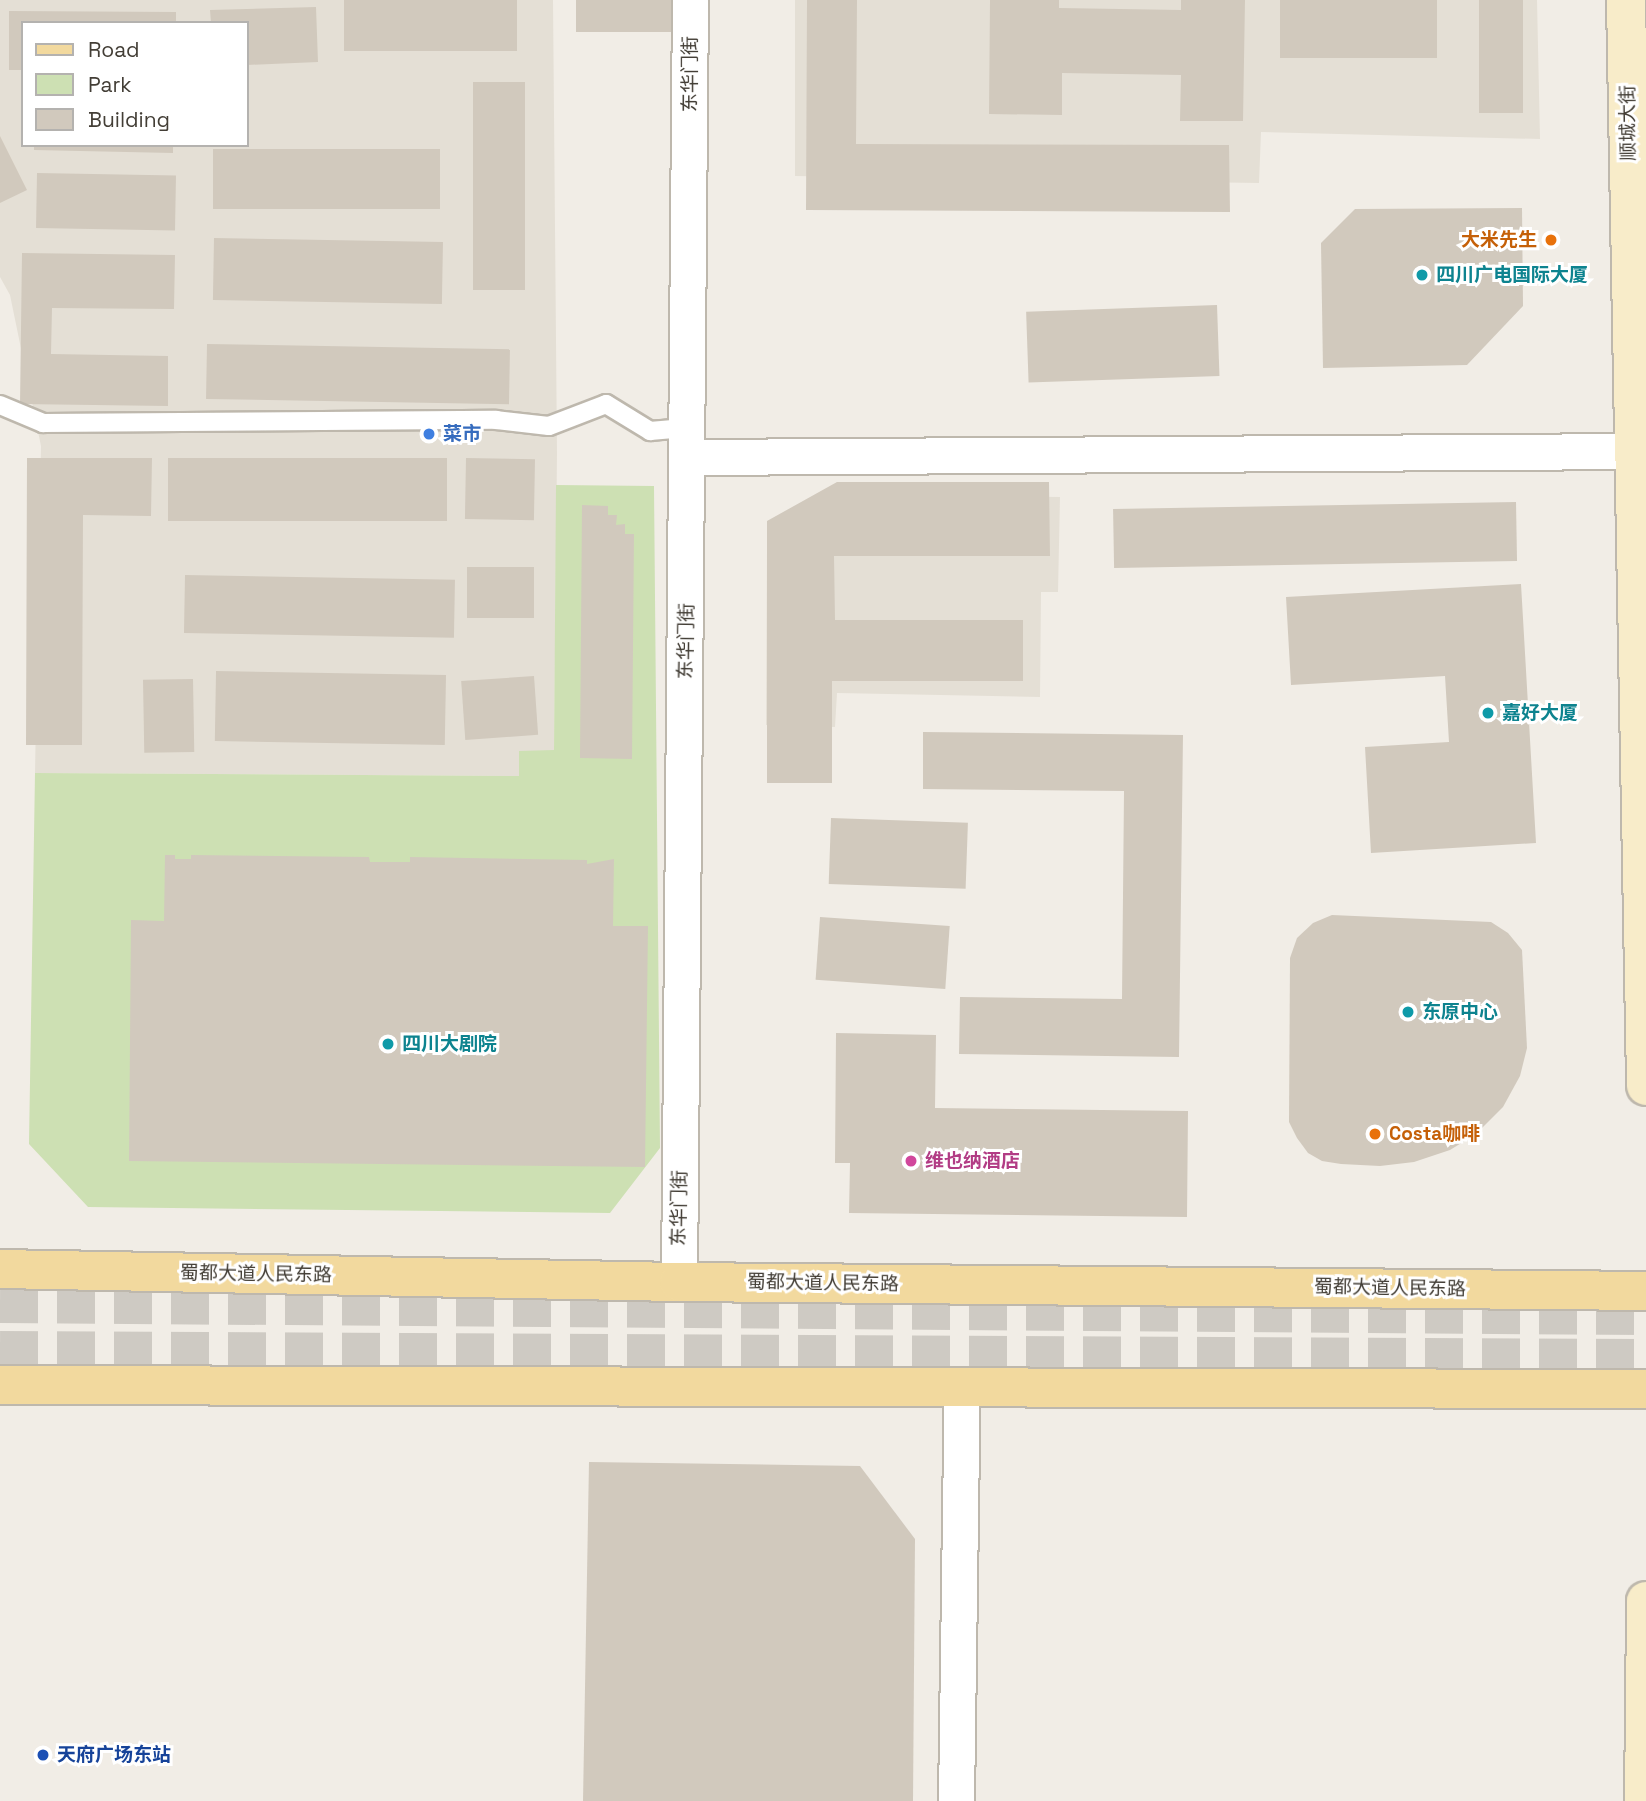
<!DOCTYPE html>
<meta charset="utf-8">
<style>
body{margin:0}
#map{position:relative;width:1646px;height:1801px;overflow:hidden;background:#f1ede6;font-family:"Space Grotesk","Noto Sans SC",sans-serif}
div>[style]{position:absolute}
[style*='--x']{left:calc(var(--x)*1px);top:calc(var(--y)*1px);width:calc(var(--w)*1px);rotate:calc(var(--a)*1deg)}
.residential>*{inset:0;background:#e4dfd5}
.green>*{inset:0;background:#cde0b3}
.building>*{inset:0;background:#d1c9bd;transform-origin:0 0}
.primary-tunnel>*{height:38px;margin-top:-19px;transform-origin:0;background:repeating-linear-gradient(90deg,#cecac3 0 38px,transparent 0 57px)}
.roads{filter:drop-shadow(2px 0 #beb8ad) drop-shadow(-2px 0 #beb8ad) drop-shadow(0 2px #beb8ad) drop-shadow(0 -2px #beb8ad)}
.service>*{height:18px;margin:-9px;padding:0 9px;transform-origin:9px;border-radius:9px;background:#fff}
.minor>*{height:35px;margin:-17.5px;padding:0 17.5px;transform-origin:17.5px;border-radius:17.5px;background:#fff}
.secondary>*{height:38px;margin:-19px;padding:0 19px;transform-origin:19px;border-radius:19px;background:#f8ecc9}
.primary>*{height:38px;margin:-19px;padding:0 19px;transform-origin:19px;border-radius:19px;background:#f2d99e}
.dots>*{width:19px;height:19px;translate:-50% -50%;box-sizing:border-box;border:4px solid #fff;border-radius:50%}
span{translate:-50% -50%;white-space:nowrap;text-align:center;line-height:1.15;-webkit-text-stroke:6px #fff;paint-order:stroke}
.street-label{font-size:19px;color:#433e36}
.food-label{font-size:19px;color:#c56008;font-weight:700}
.right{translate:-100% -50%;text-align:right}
.left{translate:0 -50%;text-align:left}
.culture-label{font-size:19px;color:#0d838f;font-weight:700}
.shop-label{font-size:19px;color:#366cbe;font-weight:700}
.hotel-label{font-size:19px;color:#b23c85;font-weight:700}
.transit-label{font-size:19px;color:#164399;font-weight:700}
.legend{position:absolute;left:21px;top:21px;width:228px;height:126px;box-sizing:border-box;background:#fff;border:2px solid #b4b2af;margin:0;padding:9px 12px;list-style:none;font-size:21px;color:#433e36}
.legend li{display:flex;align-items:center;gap:14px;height:35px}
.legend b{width:35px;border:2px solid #b4b2af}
</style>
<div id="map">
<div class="residential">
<div style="clip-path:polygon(evenodd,0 0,553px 0,557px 453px,554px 751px,519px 751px,520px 776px,35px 773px,41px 446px,10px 295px,0 277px,0 0,23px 23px,247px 23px,247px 145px,23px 145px,23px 23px)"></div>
<div style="clip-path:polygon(795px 0,1537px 0,1540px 139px,1261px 132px,1259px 183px,795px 176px)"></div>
<div style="clip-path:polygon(822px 494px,1060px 497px,1058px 592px,1041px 592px,1040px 697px,837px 693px,835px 727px,766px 725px,767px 548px)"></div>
</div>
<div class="green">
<div style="clip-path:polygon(556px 485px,654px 486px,660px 1148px,610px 1213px,88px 1207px,29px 1144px,35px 773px,519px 776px,519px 751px,554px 750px)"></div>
</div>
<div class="building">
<div style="left:344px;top:0;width:173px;height:51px"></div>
<div style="left:576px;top:0;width:101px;height:32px"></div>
<div style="clip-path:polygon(807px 0,857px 0,856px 144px,1229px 145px,1230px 212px,806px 210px)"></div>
<div style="clip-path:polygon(990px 0,1059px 0,1059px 8px,1181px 10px,1181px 0,1245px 0,1243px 121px,1180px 121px,1181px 75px,1062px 73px,1062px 115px,989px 114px)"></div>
<div style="left:1280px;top:0;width:157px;height:58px"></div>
<div style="left:1479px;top:0;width:44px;height:113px"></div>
<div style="clip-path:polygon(316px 7px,318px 62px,247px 65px,247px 23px,211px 23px,210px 10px)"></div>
<div style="clip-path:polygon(9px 11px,176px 12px,176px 23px,23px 23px,23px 70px,9px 70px)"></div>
<div style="left:473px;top:82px;width:52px;height:208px"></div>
<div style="clip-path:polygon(0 136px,27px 190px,0 203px)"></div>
<div style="clip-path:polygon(34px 145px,173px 145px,173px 153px,34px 150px)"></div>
<div style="left:213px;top:149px;width:227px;height:60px"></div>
<div style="left:37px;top:173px;width:139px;height:55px;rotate:1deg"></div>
<div style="clip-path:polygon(1522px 208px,1523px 306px,1467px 365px,1323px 368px,1321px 243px,1355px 209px)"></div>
<div style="left:214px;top:238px;width:229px;height:62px;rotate:1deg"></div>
<div style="clip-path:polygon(22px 253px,175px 255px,174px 309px,52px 308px,51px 354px,168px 356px,168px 406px,20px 404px)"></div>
<div style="left:1217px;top:305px;width:71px;height:191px;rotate:88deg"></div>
<div style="left:207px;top:344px;width:303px;height:55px;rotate:1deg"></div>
<div style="clip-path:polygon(27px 458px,152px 458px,151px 516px,83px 515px,82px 745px,26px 745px)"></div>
<div style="left:168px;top:458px;width:279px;height:63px"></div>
<div style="left:466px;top:458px;width:69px;height:61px;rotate:1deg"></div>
<div style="clip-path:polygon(837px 482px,1049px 482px,1050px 556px,834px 556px,835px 620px,1023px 620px,1023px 681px,832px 681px,832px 783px,767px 783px,767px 521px)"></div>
<div style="left:1516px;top:502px;width:59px;height:403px;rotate:89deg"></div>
<div style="clip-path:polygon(582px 505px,608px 506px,608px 515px,617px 515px,616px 525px,625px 524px,625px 534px,634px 534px,632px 759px,580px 758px)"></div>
<div style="left:467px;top:567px;width:67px;height:51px"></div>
<div style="left:185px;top:575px;width:270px;height:58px;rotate:1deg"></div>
<div style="clip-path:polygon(1521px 584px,1536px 843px,1371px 853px,1365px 747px,1449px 742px,1445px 676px,1291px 685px,1286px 597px)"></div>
<div style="left:446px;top:675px;width:70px;height:230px;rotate:91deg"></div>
<div style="left:534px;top:676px;width:59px;height:73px;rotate:86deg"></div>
<div style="left:193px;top:679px;width:73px;height:50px;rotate:89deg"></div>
<div style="clip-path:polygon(923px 732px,1183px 735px,1179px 1057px,959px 1054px,960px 997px,1122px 999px,1124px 791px,923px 789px)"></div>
<div style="left:831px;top:818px;width:137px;height:66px;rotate:2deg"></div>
<div style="clip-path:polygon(165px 855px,175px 855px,175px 859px,191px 859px,191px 855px,369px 857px,370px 862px,410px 862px,410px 857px,587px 860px,587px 864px,614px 859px,613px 926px,648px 926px,645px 1167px,129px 1161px,131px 920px,164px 921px)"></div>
<div style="clip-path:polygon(1332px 915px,1491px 922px,1508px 933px,1522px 950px,1527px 1048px,1520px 1076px,1503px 1107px,1476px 1134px,1450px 1150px,1414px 1162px,1380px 1166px,1341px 1164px,1322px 1161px,1308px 1153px,1297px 1138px,1289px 1122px,1290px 958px,1297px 938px,1313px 923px)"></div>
<div style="left:820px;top:917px;width:130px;height:63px;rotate:4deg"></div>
<div style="clip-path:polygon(836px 1033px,936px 1035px,935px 1108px,1188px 1111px,1187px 1217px,849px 1213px,850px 1163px,835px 1163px)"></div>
<div style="clip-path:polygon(589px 1462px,860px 1466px,915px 1539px,913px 1801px,583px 1801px)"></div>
</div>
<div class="primary-tunnel">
<div style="--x:0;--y:1304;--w:1646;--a:0.42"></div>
<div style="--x:0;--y:1350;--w:1646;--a:0.28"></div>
</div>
<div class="roads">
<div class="service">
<div style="--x:0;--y:405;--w:47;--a:22.7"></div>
<div style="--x:43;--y:423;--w:453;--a:-0.4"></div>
<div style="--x:496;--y:420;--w:53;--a:6.5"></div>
<div style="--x:549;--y:426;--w:61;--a:-21.1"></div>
<div style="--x:606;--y:404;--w:52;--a:31.5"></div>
<div style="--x:650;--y:431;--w:38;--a:-5"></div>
</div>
<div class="minor">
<div style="--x:688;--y:457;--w:945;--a:-0.36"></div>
<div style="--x:679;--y:1282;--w:1282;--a:-89.51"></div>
<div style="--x:956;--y:1801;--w:415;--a:-89.2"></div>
</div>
<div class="secondary">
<div style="--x:1626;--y:0;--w:1086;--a:88.94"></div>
<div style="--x:1644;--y:1801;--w:200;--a:-89.4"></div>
</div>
<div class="primary">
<div style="--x:0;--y:1269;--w:679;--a:1.1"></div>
<div style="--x:679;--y:1282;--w:967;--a:0.53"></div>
<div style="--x:0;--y:1385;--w:1646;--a:0.14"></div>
</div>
</div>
<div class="dots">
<div style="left:1551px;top:240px;background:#e8710a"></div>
<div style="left:1422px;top:275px;background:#0f9aa8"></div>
<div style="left:429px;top:434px;background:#3f7fe0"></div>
<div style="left:1488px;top:713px;background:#0f9aa8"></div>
<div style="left:1408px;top:1012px;background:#0f9aa8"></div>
<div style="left:388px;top:1044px;background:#0f9aa8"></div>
<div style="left:1375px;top:1134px;background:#e8710a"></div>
<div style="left:911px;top:1161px;background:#d1479c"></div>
<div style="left:43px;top:1755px;background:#1a4fb4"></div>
</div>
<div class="street-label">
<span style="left:690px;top:74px;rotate:-90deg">东华门街</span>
<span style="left:1628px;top:123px;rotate:-91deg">顺城大街</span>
<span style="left:686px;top:641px;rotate:-89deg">东华门街</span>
<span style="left:679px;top:1208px;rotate:-89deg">东华门街</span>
<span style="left:256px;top:1274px;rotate:1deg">蜀都大道人民东路</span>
<span style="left:823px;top:1283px;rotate:1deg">蜀都大道人民东路</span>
<span style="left:1390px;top:1288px;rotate:1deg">蜀都大道人民东路</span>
</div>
<div class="food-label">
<span class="right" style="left:1537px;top:240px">大米先生</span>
<span class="left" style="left:1389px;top:1134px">Costa咖啡</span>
</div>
<div class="culture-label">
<span class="left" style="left:1436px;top:275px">四川广电国际大厦</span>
<span class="left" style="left:1502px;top:713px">嘉好大厦</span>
<span class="left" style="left:1422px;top:1012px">东原中心</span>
<span class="left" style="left:402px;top:1044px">四川大剧院</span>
</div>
<div class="shop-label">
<span class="left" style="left:443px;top:434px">菜市</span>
</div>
<div class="hotel-label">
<span class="left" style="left:925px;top:1161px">维也纳酒店</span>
</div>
<div class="transit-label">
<span class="left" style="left:57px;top:1755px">天府广场东站</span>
</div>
<ul class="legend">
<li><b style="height:9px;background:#f2d99e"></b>Road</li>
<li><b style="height:19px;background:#cde0b3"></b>Park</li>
<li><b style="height:19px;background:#d1c9bd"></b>Building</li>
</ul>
</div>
